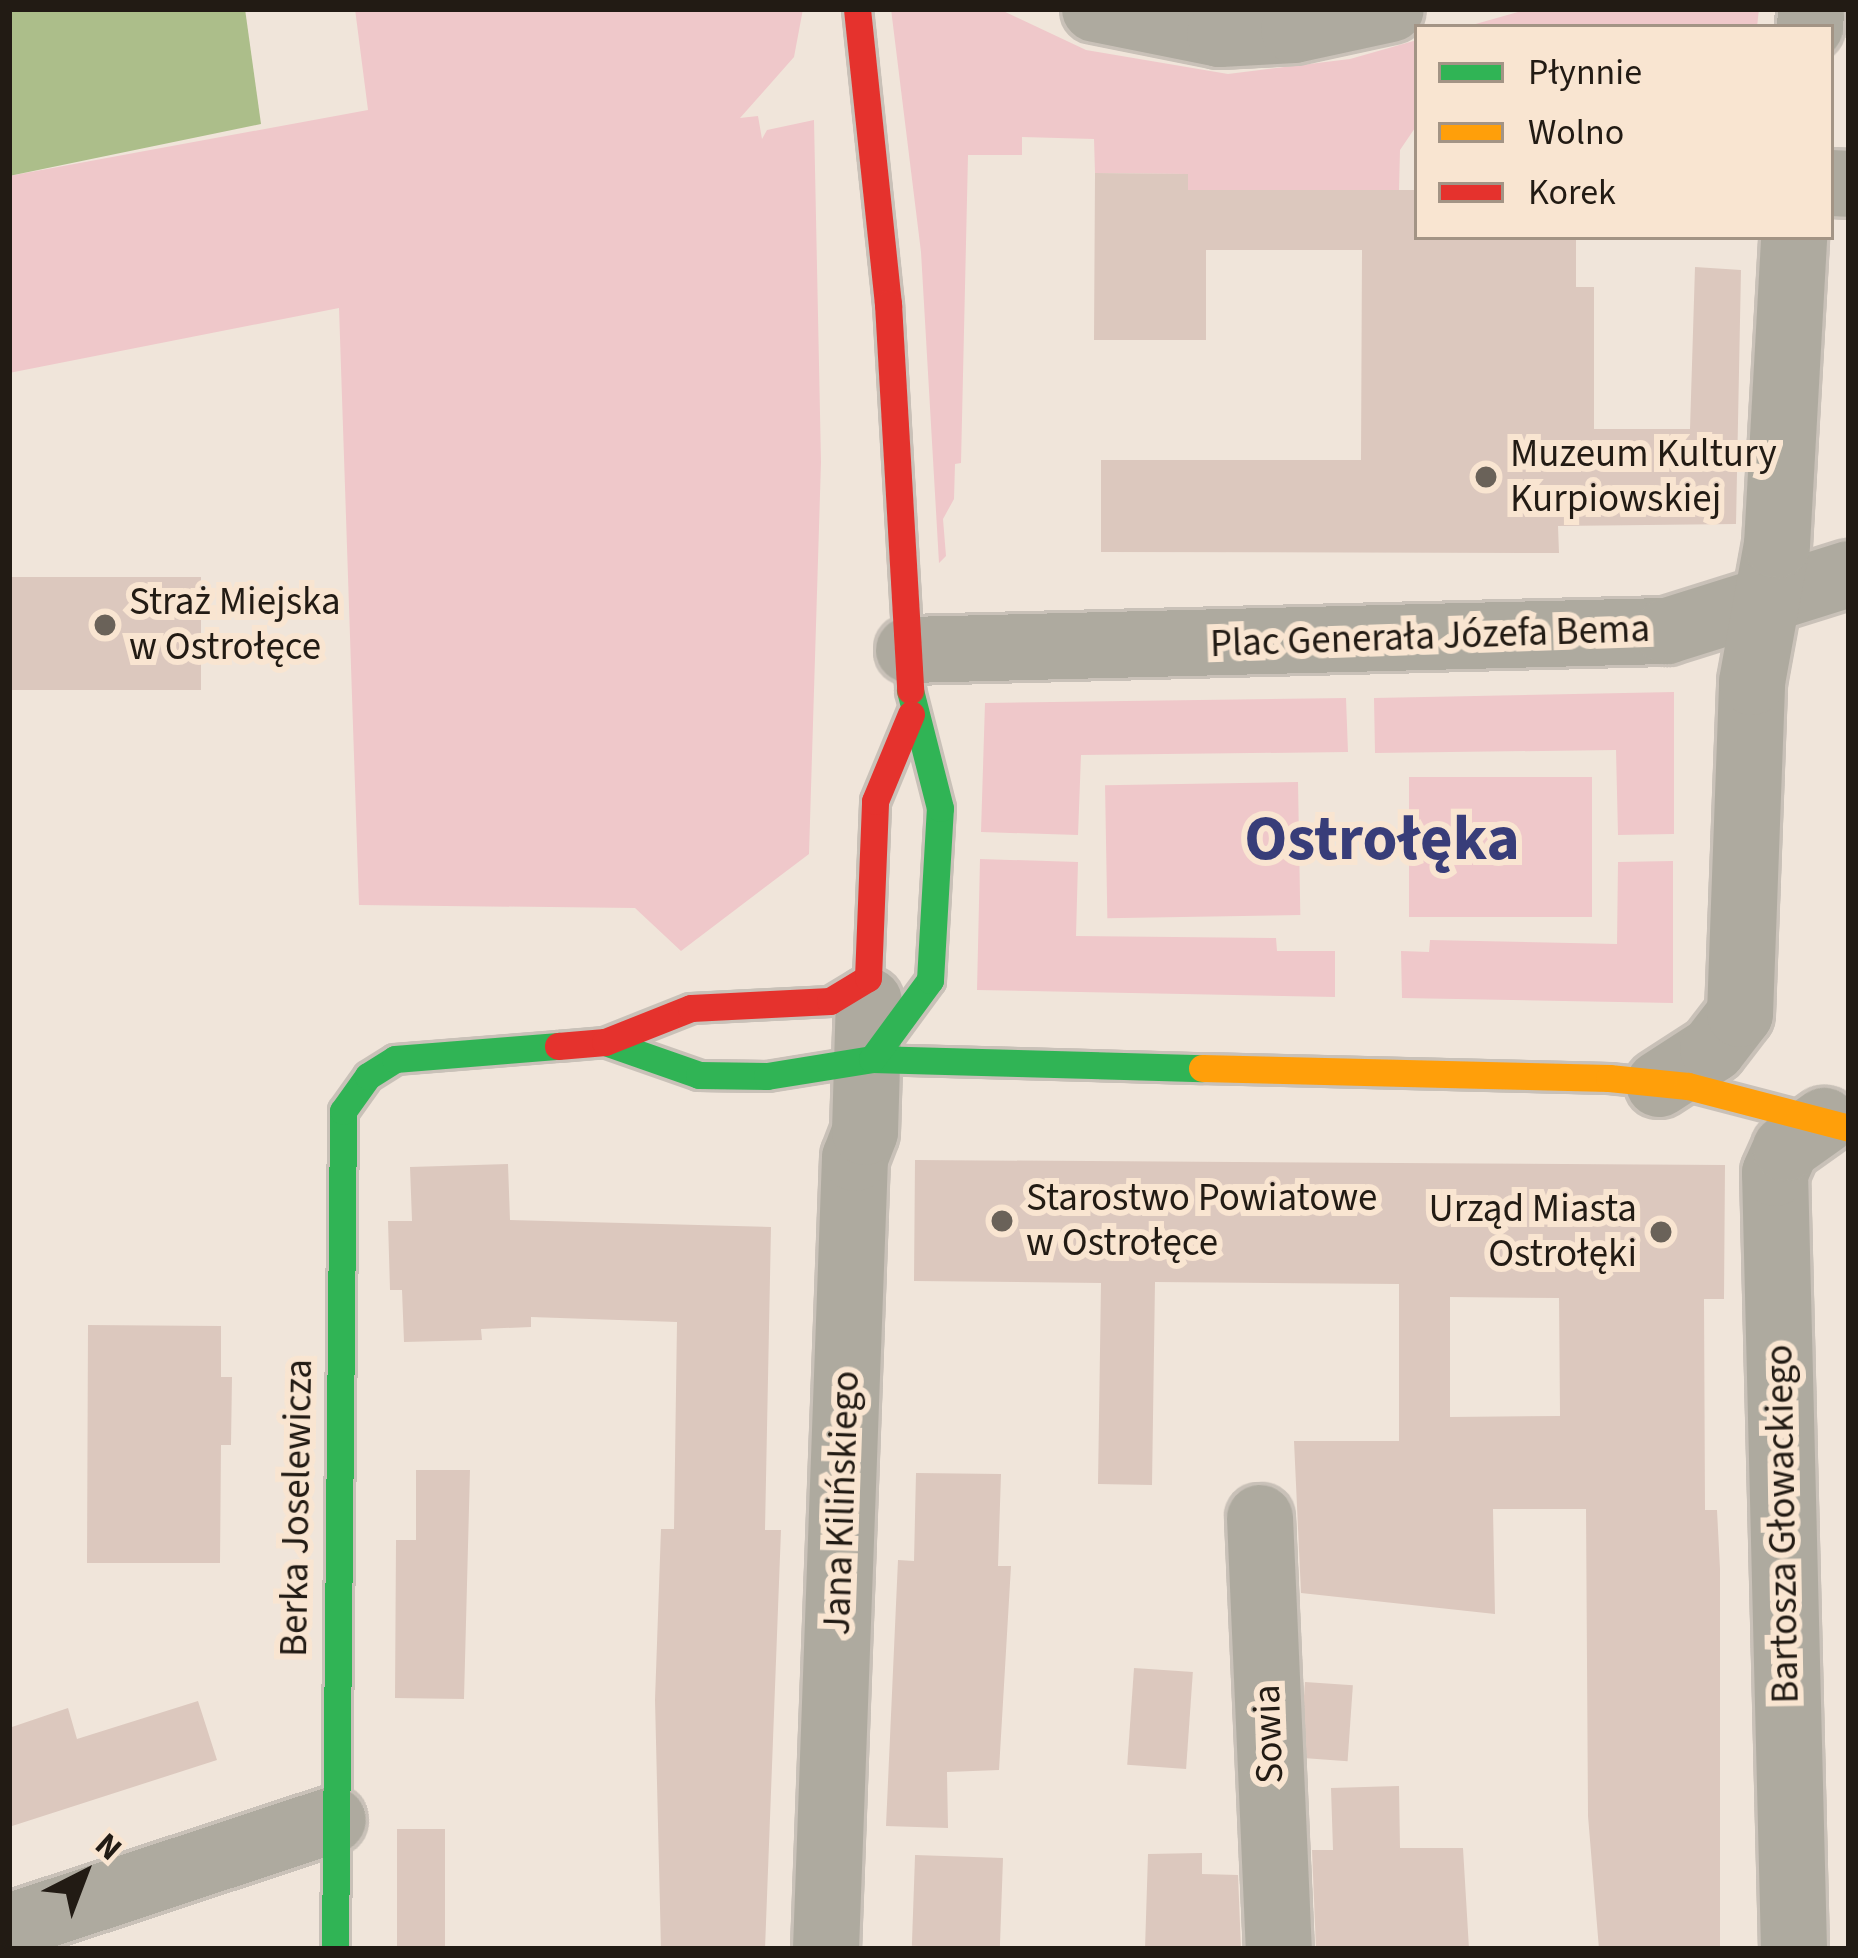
<!DOCTYPE html>
<meta charset="utf-8">
<style>
body{margin:0}
#map{position:relative;width:1858px;height:1958px;overflow:hidden;background:#f0e5da;font-family:"Source Sans 3",sans-serif}
div>[style]{position:absolute}
[style*='--x']{left:calc(var(--x)*1px);top:calc(var(--y)*1px);width:calc(var(--w)*1px);rotate:calc(var(--a)*1deg)}
.green>*{inset:0;background:#efc8ca;transform-origin:0 0}
.water>*{inset:0;background:#acbe8a}
.building>*{inset:0;background:#dcc8be;transform-origin:0 0}
.roads{filter:drop-shadow(3px 0 #c9c1b8) drop-shadow(-3px 0 #c9c1b8) drop-shadow(0 3px #c9c1b8) drop-shadow(0 -3px #c9c1b8)}
.street>*{height:66px;margin:-33px;padding:0 33px;transform-origin:33px;border-radius:33px;background:#aeaa9f}
.fast>*{height:27px;margin:-13.5px;padding:0 13.5px;transform-origin:13.5px;border-radius:13.5px;background:#30b455}
.slow>*{height:27px;margin:-13.5px;padding:0 13.5px;transform-origin:13.5px;border-radius:13.5px;background:#ff9f0a}
.jam>*{height:27px;margin:-13.5px;padding:0 13.5px;transform-origin:13.5px;border-radius:13.5px;background:#e5322d}
.dots>*{width:33px;height:33px;translate:-50% -50%;box-sizing:border-box;border:6px solid #f9e5d1;border-radius:50%}
span{translate:-50% -50%;white-space:nowrap;text-align:center;line-height:1.15;-webkit-text-stroke:12px #f9e5d1;paint-order:stroke}
.poi-label{font-size:39px;color:#221b14}
.left{translate:0 -50%;text-align:left}
.right{translate:-100% -50%;text-align:right}
.street-label{font-size:39px;color:#221b14}
.town-label{font-size:63px;color:#383d79;font-weight:700}
.frame{position:absolute;inset:0;border:12px solid #221b14;pointer-events:none}
.legend{position:absolute;left:1414px;top:24px;width:420px;height:216px;box-sizing:border-box;background:#f9e5d1;border:3px solid #a39485;margin:0;padding:15px 21px;list-style:none;font-size:36px;color:#221b14}
.legend li{display:flex;align-items:center;gap:24px;height:60px}
.legend b{width:60px;border:3px solid #a39485}
.north{position:absolute;left:24px;top:1814px;width:120px;height:120px;-webkit-text-stroke:9px #f9e5d1;paint-order:stroke;rotate:42deg;font-size:33px;font-weight:700;line-height:48px;text-align:center;color:#221b14}
.north::after{content:'';display:block;margin:auto;width:42px;height:54px;background:#221b14;clip-path:polygon(50% 0,100% 100%,50% 72%,0 100%)}
</style>
<div id="map">
<div class="green">
<div style="clip-path:polygon(355px 9px,803px 9px,794px 57px,740px 118px,758px 116px,762px 139px,767px 130px,814px 120px,821px 462px,809px 854px,681px 951px,635px 908px,359px 905px,339px 308px,9px 373px,9px 176px,368px 110px)"></div>
<div style="clip-path:polygon(891px 9px,999px 9px,1086px 50px,1228px 74px,1350px 59px,1417px 40px,1417px 125px,1400px 150px,1399px 190px,1188px 190px,1187px 174px,1095px 173px,1094px 139px,1022px 137px,1022px 155px,968px 155px,961px 463px,955px 464px,954px 499px,943px 519px,946px 556px,939px 563px,921px 252px)"></div>
<div style="clip-path:polygon(1529px 9px,1759px 9px,1757px 27px,1465px 27px)"></div>
<div style="clip-path:polygon(1674px 692px,1674px 834px,1618px 835px,1616px 750px,1375px 753px,1374px 698px)"></div>
<div style="clip-path:polygon(1346px 698px,1348px 752px,1081px 755px,1078px 835px,981px 832px,985px 703px)"></div>
<div style="left:1592px;top:777px;width:140px;height:183px;rotate:90deg"></div>
<div style="left:1298px;top:782px;width:133px;height:193px;rotate:89deg"></div>
<div style="clip-path:polygon(980px 859px,1078px 862px,1076px 936px,1276px 938px,1277px 951px,1335px 951px,1335px 997px,977px 990px)"></div>
<div style="clip-path:polygon(1673px 861px,1673px 1003px,1402px 998px,1401px 951px,1429px 952px,1430px 940px,1617px 944px,1618px 862px)"></div>
</div>
<div class="water">
<div style="clip-path:polygon(9px 9px,245px 9px,261px 124px,9px 176px)"></div>
</div>
<div class="building">
<div style="clip-path:polygon(1095px 173px,1188px 174px,1188px 190px,1417px 190px,1417px 237px,1576px 237px,1576px 287px,1594px 287px,1594px 429px,1690px 429px,1695px 267px,1741px 270px,1736px 524px,1558px 526px,1559px 553px,1101px 552px,1101px 460px,1361px 460px,1362px 250px,1206px 250px,1206px 340px,1094px 340px)"></div>
<div style="left:201px;top:577px;width:113px;height:192px;rotate:90deg"></div>
<div style="clip-path:polygon(evenodd,915px 1160px,1725px 1165px,1724px 1299px,1704px 1299px,1705px 1510px,1717px 1510px,1720px 1569px,1720px 1949px,1599px 1949px,1588px 1816px,1586px 1509px,1493px 1509px,1495px 1614px,1301px 1593px,1294px 1441px,1399px 1441px,1399px 1284px,1155px 1282px,1152px 1485px,1098px 1484px,1101px 1283px,914px 1281px,915px 1160px,1450px 1297px,1559px 1298px,1560px 1416px,1450px 1417px,1450px 1297px)"></div>
<div style="clip-path:polygon(508px 1164px,510px 1220px,771px 1227px,765px 1530px,781px 1530px,765px 1949px,661px 1949px,655px 1700px,661px 1529px,674px 1529px,677px 1322px,531px 1317px,531px 1327px,481px 1329px,482px 1340px,404px 1342px,402px 1290px,390px 1290px,388px 1221px,412px 1221px,410px 1167px)"></div>
<div style="clip-path:polygon(88px 1325px,221px 1326px,221px 1377px,232px 1377px,231px 1445px,221px 1445px,220px 1563px,87px 1563px)"></div>
<div style="clip-path:polygon(416px 1470px,470px 1470px,464px 1699px,395px 1698px,396px 1540px,416px 1540px)"></div>
<div style="clip-path:polygon(916px 1473px,1001px 1474px,998px 1566px,1011px 1566px,999px 1770px,947px 1772px,948px 1828px,886px 1826px,898px 1560px,914px 1561px)"></div>
<div style="left:1134px;top:1668px;width:59px;height:97px;rotate:4deg"></div>
<div style="left:1305px;top:1682px;width:48px;height:76px;rotate:4deg"></div>
<div style="clip-path:polygon(198px 1701px,217px 1760px,9px 1827px,9px 1728px,68px 1708px,77px 1739px)"></div>
<div style="clip-path:polygon(1399px 1786px,1400px 1848px,1463px 1848px,1469px 1949px,1316px 1949px,1312px 1850px,1333px 1850px,1331px 1788px)"></div>
<div style="left:397px;top:1829px;width:48px;height:120px"></div>
<div style="clip-path:polygon(1202px 1853px,1202px 1874px,1238px 1875px,1241px 1949px,1145px 1949px,1148px 1854px)"></div>
<div style="left:1003px;top:1858px;width:91px;height:88px;rotate:92deg"></div>
</div>
<div class="roads">
<div class="street">
<div style="--x:1095;--y:9;--w:127;--a:11.3"></div>
<div style="--x:1220;--y:34;--w:74;--a:-3.1"></div>
<div style="--x:1294;--y:30;--w:99;--a:-12.2"></div>
<div style="--x:1810;--y:27;--w:13;--a:-86"></div>
<div style="--x:1831;--y:183;--w:18;--a:3"></div>
<div style="--x:909;--y:650;--w:758;--a:-1.44"></div>
<div style="--x:1667;--y:631;--w:191;--a:-17.4"></div>
<div style="--x:1659;--y:1084;--w:64;--a:-32.9"></div>
<div style="--x:1713;--y:1049;--w:44;--a:-52.4"></div>
<div style="--x:1740;--y:1014;--w:332;--a:-87.9"></div>
<div style="--x:1752;--y:682;--w:139;--a:-79.7"></div>
<div style="--x:1777;--y:545;--w:308;--a:-86.8"></div>
<div style="--x:1260;--y:1518;--w:431;--a:87.5"></div>
<div style="--x:9;--y:1927;--w:341;--a:-18.3"></div>
<div style="--x:826;--y:1949;--w:792;--a:-87.9"></div>
<div style="--x:855;--y:1158;--w:28;--a:-69"></div>
<div style="--x:865;--y:1132;--w:131;--a:-88.3"></div>
<div style="--x:1794;--y:1949;--w:776;--a:-91.4"></div>
<div style="--x:1775;--y:1173;--w:27;--a:-66"></div>
<div style="--x:1786;--y:1148;--w:47;--a:-35.4"></div>
</div>
<div class="fast">
<div style="--x:605;--y:1042;--w:100;--a:19.3"></div>
<div style="--x:699;--y:1075;--w:68;--a:0.8"></div>
<div style="--x:767;--y:1076;--w:106;--a:-9.2"></div>
<div style="--x:872;--y:1059;--w:330;--a:1.6"></div>
<div style="--x:872;--y:1059;--w:98;--a:-53.7"></div>
<div style="--x:930;--y:980;--w:172;--a:-86.7"></div>
<div style="--x:940;--y:808;--w:122;--a:-104.3"></div>
<div style="--x:335;--y:1949;--w:838;--a:-89.45"></div>
<div style="--x:343;--y:1111;--w:43;--a:-54.5"></div>
<div style="--x:368;--y:1076;--w:32;--a:-32"></div>
<div style="--x:395;--y:1059;--w:164;--a:-4.6"></div>
</div>
<div class="slow">
<div style="--x:1202;--y:1068;--w:407;--a:1.4"></div>
<div style="--x:1609;--y:1078;--w:79;--a:5.8"></div>
<div style="--x:1688;--y:1086;--w:166;--a:14.6"></div>
</div>
<div class="jam">
<div style="--x:857;--y:9;--w:297;--a:84"></div>
<div style="--x:888;--y:304;--w:387;--a:86.7"></div>
<div style="--x:558;--y:1046;--w:47;--a:-4.9"></div>
<div style="--x:605;--y:1042;--w:92;--a:-21.6"></div>
<div style="--x:691;--y:1008;--w:139;--a:-2.9"></div>
<div style="--x:830;--y:1001;--w:44;--a:-31.2"></div>
<div style="--x:868;--y:978;--w:177;--a:-87.7"></div>
<div style="--x:875;--y:801;--w:94;--a:-67.5"></div>
</div>
</div>
<div class="dots">
<div style="left:1486px;top:477px;background:#6a6259"></div>
<div style="left:105px;top:625px;background:#6a6259"></div>
<div style="left:1002px;top:1221px;background:#6a6259"></div>
<div style="left:1661px;top:1232px;background:#6a6259"></div>
</div>
<div class="poi-label">
<span class="left" style="left:1510px;top:477px">Muzeum Kultury<br>Kurpiowskiej</span>
<span class="left" style="left:129px;top:625px">Straż Miejska<br>w Ostrołęce</span>
<span class="left" style="left:1026px;top:1221px">Starostwo Powiatowe<br>w Ostrołęce</span>
<span class="right" style="left:1637px;top:1232px">Urząd Miasta<br>Ostrołęki</span>
</div>
<div class="street-label">
<span style="left:1430px;top:637px;rotate:-2deg">Plac Generała Józefa Bema</span>
<span style="left:842px;top:1503px;rotate:-88deg">Jana Kilińskiego</span>
<span style="left:297px;top:1508px;rotate:-89deg">Berka Joselewicza</span>
<span style="left:1783px;top:1524px;rotate:-91deg">Bartosza Głowackiego</span>
<span style="left:1269px;top:1734px;rotate:-92deg">Sowia</span>
</div>
<div class="town-label">
<span style="left:1382px;top:839px">Ostrołęka</span>
</div>
<div class="frame"></div>
<ul class="legend">
<li><b style="height:15px;background:#30b455"></b>Płynnie</li>
<li><b style="height:15px;background:#ff9f0a"></b>Wolno</li>
<li><b style="height:15px;background:#e5322d"></b>Korek</li>
</ul>
<div class="north">N</div>
</div>
